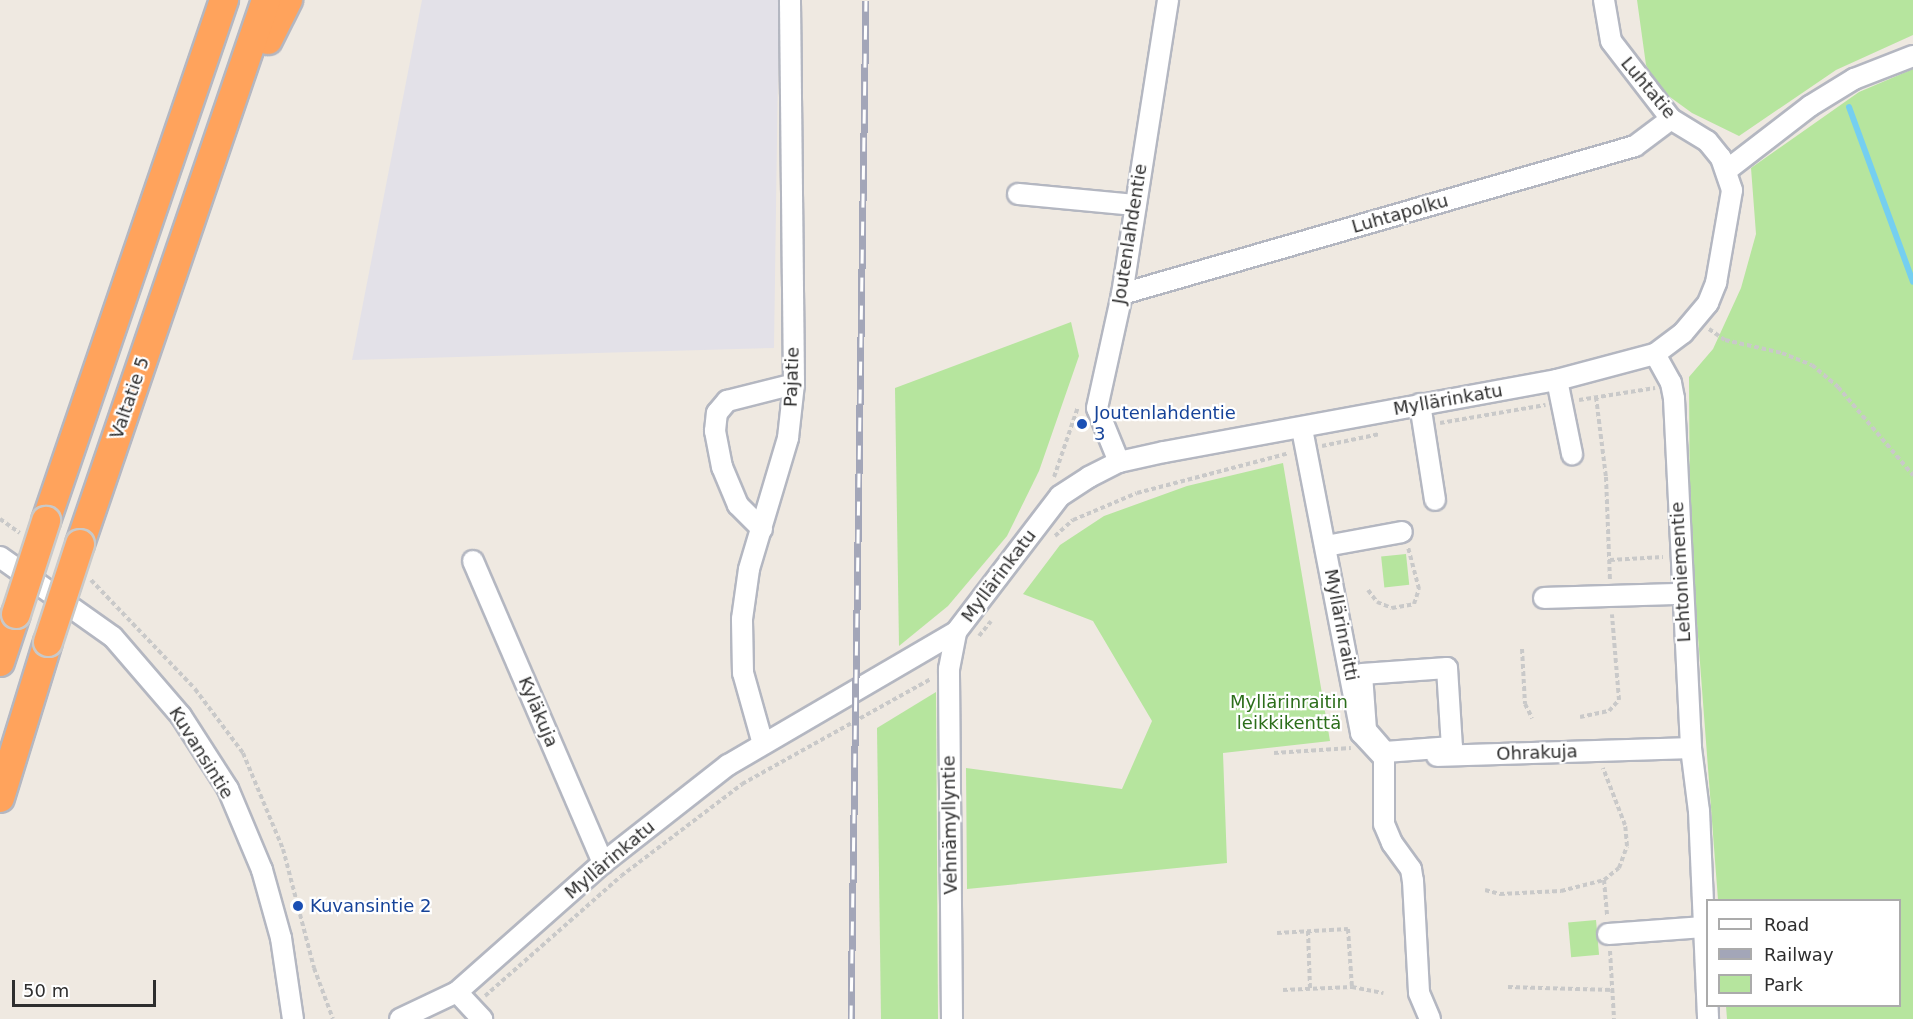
<!DOCTYPE html>
<meta charset="utf-8">
<style>
body{margin:0}
#map{position:relative;width:1913px;height:1019px;overflow:hidden;background:#efe9e1;font-family:"DejaVu Sans",sans-serif}
div>[style]{position:absolute}
[style*='--x']{left:calc(var(--x)*1px);top:calc(var(--y)*1px);width:calc(var(--w)*1px);rotate:calc(var(--a)*1deg)}
.industrial>*{inset:0;background:#e3e1e8}
.green>*{inset:0;background:#b6e59e;transform-origin:0 0}
.stream>*{height:6px;margin:-3px;padding:0 3px;transform-origin:3px;border-radius:3px;background:#75cff0}
.path>*{height:4px;margin-top:-2px;transform-origin:0;background:repeating-linear-gradient(90deg,#c9c9c9 0 4.5px,transparent 0 7.5px)}
.roads{filter:drop-shadow(2px 0 #b4b7c1) drop-shadow(-2px 0 #b4b7c1) drop-shadow(0 2px #b4b7c1) drop-shadow(0 -2px #b4b7c1)}
.minor>*{height:20px;margin:-10px;padding:0 10px;transform-origin:10px;border-radius:10px;background:#fff}
.highway>*{height:28px;margin:-14px;padding:0 14px;transform-origin:14px;border-radius:14px;background:#ffa35c}
.rail>*{height:7px;margin-top:-3.5px;transform-origin:0;background:repeating-linear-gradient(90deg,#fff 0 14px,#a3a6b8 0 28px);box-sizing:border-box;border-block:2px solid #a3a6b8}
.bridges{filter:drop-shadow(2px 0 #c9c9c9) drop-shadow(-2px 0 #c9c9c9) drop-shadow(0 2px #c9c9c9) drop-shadow(0 -2px #c9c9c9)}
.highway-bridge>*{height:28px;margin:-14px;padding:0 14px;transform-origin:14px;border-radius:14px;background:#ffa35c}
.dots>*{width:16px;height:16px;translate:-50% -50%;box-sizing:border-box;border:3px solid #fff;border-radius:50%}
span{translate:-50% -50%;white-space:nowrap;text-align:center;line-height:1.15;-webkit-text-stroke:4.5px #fff;paint-order:stroke}
.street-label{font-size:18px;color:#2e2e2e}
.transit-label{font-size:18px;color:#164399}
.left{translate:0 -50%;text-align:left}
.park-label{font-size:18px;color:#2c6e1b}
.legend{position:absolute;left:1706px;top:899px;width:195px;height:108px;box-sizing:border-box;background:#fff;border:2px solid #ababab;margin:0;padding:8px 10px;list-style:none;font-size:18px;color:#2e2e2e}
.legend li{display:flex;align-items:center;gap:12px;height:30px}
.legend b{width:30px;border:2px solid #ababab}
.scale{position:absolute;left:12px;top:980px;width:144px;height:27px;box-sizing:border-box;border:3px solid #2e2e2e;border-top:0;padding-left:8px;font-size:18px;line-height:21px;white-space:nowrap;color:#2e2e2e;-webkit-text-stroke:4px #fff;paint-order:stroke}
</style>
<div id="map">
<div class="industrial">
<div style="clip-path:polygon(422px 0,779px 0,774px 348px,352px 360px)"></div>
</div>
<div class="green">
<div style="clip-path:polygon(1637px 0,1913px 0,1913px 35px,1836px 70px,1739px 136px,1692px 113px,1659px 89px,1646px 65px)"></div>
<div style="clip-path:polygon(1913px 69px,1913px 1019px,1727px 1019px,1726px 1006px,1900px 1006px,1900px 900px,1718px 900px,1690px 531px,1689px 377px,1713px 349px,1741px 288px,1756px 234px,1751px 168px,1859px 92px)"></div>
<div style="clip-path:polygon(1071px 322px,1079px 356px,1039px 471px,1007px 536px,948px 606px,899px 646px,895px 388px)"></div>
<div style="clip-path:polygon(1283px 463px,1330px 741px,1223px 753px,1227px 863px,967px 889px,966px 768px,1122px 789px,1152px 721px,1093px 621px,1023px 594px,1060px 545px,1104px 516px,1187px 486px)"></div>
<div style="left:1406px;top:554px;width:31px;height:25px;rotate:84deg"></div>
<div style="clip-path:polygon(936px 692px,938px 1019px,881px 1019px,877px 728px)"></div>
<div style="left:1596px;top:920px;width:35px;height:28px;rotate:85deg"></div>
</div>
<div class="stream">
<div style="--x:1849;--y:107;--w:186;--a:69.9"></div>
</div>
<div class="path">
<div style="--x:1709;--y:329;--w:19;--a:35"></div>
<div style="--x:1725;--y:340;--w:58;--a:12.8"></div>
<div style="--x:1782;--y:353;--w:32;--a:22"></div>
<div style="--x:1812;--y:365;--w:34;--a:40"></div>
<div style="--x:1838;--y:387;--w:116;--a:49.6"></div>
<div style="--x:1596;--y:397;--w:81;--a:82.9"></div>
<div style="--x:1606;--y:477;--w:103;--a:87.8"></div>
<div style="--x:1579;--y:400;--w:77;--a:-9"></div>
<div style="--x:1440;--y:423;--w:107;--a:-9.7"></div>
<div style="--x:1322;--y:446;--w:59;--a:-11.7"></div>
<div style="--x:1054;--y:477;--w:74;--a:-71.1"></div>
<div style="--x:0;--y:519;--w:24;--a:35"></div>
<div style="--x:1055;--y:536;--w:24;--a:-42"></div>
<div style="--x:1073;--y:520;--w:69;--a:-22.9"></div>
<div style="--x:1137;--y:493;--w:157;--a:-14.7"></div>
<div style="--x:1610;--y:560;--w:53;--a:-3.2"></div>
<div style="--x:91;--y:580;--w:151;--a:46.3"></div>
<div style="--x:195;--y:689;--w:80;--a:53.1"></div>
<div style="--x:243;--y:753;--w:104;--a:67.4"></div>
<div style="--x:283;--y:849;--w:123;--a:75.4"></div>
<div style="--x:314;--y:968;--w:54;--a:69.6"></div>
<div style="--x:1368;--y:590;--w:15;--a:53"></div>
<div style="--x:1377;--y:602;--w:16;--a:22"></div>
<div style="--x:1392;--y:608;--w:22;--a:-10"></div>
<div style="--x:1414;--y:604;--w:16;--a:-72"></div>
<div style="--x:1419;--y:589;--w:43;--a:-104.7"></div>
<div style="--x:979;--y:636;--w:19;--a:-51"></div>
<div style="--x:1522;--y:649;--w:55;--a:86.9"></div>
<div style="--x:1525;--y:704;--w:16;--a:63"></div>
<div style="--x:1580;--y:717;--w:30;--a:-12"></div>
<div style="--x:1609;--y:711;--w:15;--a:-48"></div>
<div style="--x:1619;--y:700;--w:86;--a:-94.7"></div>
<div style="--x:1274;--y:753;--w:77;--a:-3.7"></div>
<div style="--x:1604;--y:880;--w:37;--a:85"></div>
<div style="--x:1485;--y:890;--w:16;--a:15"></div>
<div style="--x:1500;--y:894;--w:61;--a:-2.8"></div>
<div style="--x:1561;--y:891;--w:44;--a:-14.3"></div>
<div style="--x:1604;--y:880;--w:19;--a:-39"></div>
<div style="--x:1619;--y:868;--w:23;--a:-70"></div>
<div style="--x:1627;--y:846;--w:21;--a:-95"></div>
<div style="--x:1625;--y:825;--w:61;--a:-111.1"></div>
<div style="--x:1308;--y:931;--w:58;--a:88"></div>
<div style="--x:1277;--y:933;--w:71;--a:-3.2"></div>
<div style="--x:1348;--y:929;--w:58;--a:86.1"></div>
<div style="--x:1610;--y:951;--w:68;--a:86.6"></div>
<div style="--x:1508;--y:987;--w:105;--a:1.6"></div>
<div style="--x:1283;--y:990;--w:69;--a:-2.5"></div>
<div style="--x:1352;--y:987;--w:32;--a:11"></div>
<div style="--x:485;--y:996;--w:181;--a:-41.4"></div>
<div style="--x:621;--y:876;--w:152;--a:-37.2"></div>
<div style="--x:742;--y:784;--w:216;--a:-29.1"></div>
</div>
<div class="roads">
<div class="minor">
<div style="--x:1727;--y:170;--w:105;--a:-37.6"></div>
<div style="--x:1810;--y:106;--w:52;--a:-31.5"></div>
<div style="--x:1854;--y:79;--w:63;--a:-21.3"></div>
<div style="--x:1018;--y:194;--w:118;--a:5.4"></div>
<div style="--x:1122;--y:294;--w:534;--a:-16.09"></div>
<div style="--x:1635;--y:146;--w:45;--a:-36.9"></div>
<div style="--x:1655;--y:354;--w:33;--a:61"></div>
<div style="--x:1671;--y:383;--w:16;--a:79"></div>
<div style="--x:1674;--y:399;--w:349;--a:87.2"></div>
<div style="--x:1691;--y:748;--w:64;--a:82.8"></div>
<div style="--x:1699;--y:811;--w:208;--a:87.5"></div>
<div style="--x:1557;--y:380;--w:76;--a:78.5"></div>
<div style="--x:1420;--y:404;--w:97;--a:81.1"></div>
<div style="--x:1302;--y:429;--w:310;--a:79"></div>
<div style="--x:1361;--y:733;--w:34;--a:47"></div>
<div style="--x:1384;--y:758;--w:66;--a:90"></div>
<div style="--x:1384;--y:824;--w:21;--a:67"></div>
<div style="--x:1392;--y:843;--w:32;--a:54"></div>
<div style="--x:1411;--y:869;--w:12;--a:81"></div>
<div style="--x:1413;--y:881;--w:112;--a:86.9"></div>
<div style="--x:1419;--y:993;--w:28;--a:67"></div>
<div style="--x:1119;--y:462;--w:58;--a:-112.2"></div>
<div style="--x:1097;--y:408;--w:117;--a:-77.6"></div>
<div style="--x:1122;--y:294;--w:298;--a:-81.1"></div>
<div style="--x:762;--y:529;--w:34;--a:-135"></div>
<div style="--x:738;--y:505;--w:41;--a:-112.8"></div>
<div style="--x:722;--y:467;--w:37;--a:-101"></div>
<div style="--x:715;--y:431;--w:18;--a:-84"></div>
<div style="--x:717;--y:413;--w:16;--a:-50"></div>
<div style="--x:727;--y:401;--w:69;--a:-14.2"></div>
<div style="--x:1326;--y:546;--w:77;--a:-10.4"></div>
<div style="--x:0;--y:557;--w:138;--a:35.3"></div>
<div style="--x:113;--y:637;--w:104;--a:49.3"></div>
<div style="--x:181;--y:716;--w:87;--a:57.2"></div>
<div style="--x:228;--y:789;--w:88;--a:67.2"></div>
<div style="--x:262;--y:870;--w:71;--a:74.4"></div>
<div style="--x:281;--y:938;--w:82;--a:81.6"></div>
<div style="--x:473;--y:561;--w:329;--a:66.7"></div>
<div style="--x:1544;--y:598;--w:138;--a:-1.7"></div>
<div style="--x:1447;--y:668;--w:79;--a:86.4"></div>
<div style="--x:1452;--y:747;--w:67;--a:175.7"></div>
<div style="--x:1385;--y:752;--w:29;--a:-131"></div>
<div style="--x:1366;--y:730;--w:56;--a:-94.1"></div>
<div style="--x:1362;--y:674;--w:85;--a:-4"></div>
<div style="--x:763;--y:744;--w:74;--a:-105.7"></div>
<div style="--x:743;--y:673;--w:54;--a:-91.1"></div>
<div style="--x:742;--y:619;--w:50;--a:-82"></div>
<div style="--x:749;--y:569;--w:137;--a:-73.4"></div>
<div style="--x:788;--y:438;--w:54;--a:-83.7"></div>
<div style="--x:794;--y:384;--w:384;--a:-90.6"></div>
<div style="--x:1437;--y:756;--w:254;--a:-1.8"></div>
<div style="--x:1608;--y:934;--w:96;--a:-4.2"></div>
<div style="--x:457;--y:992;--w:37;--a:47"></div>
<div style="--x:400;--y:1019;--w:63;--a:-25.3"></div>
<div style="--x:457;--y:992;--w:195;--a:-41.5"></div>
<div style="--x:603;--y:863;--w:159;--a:-38.1"></div>
<div style="--x:728;--y:765;--w:264;--a:-30.3"></div>
<div style="--x:956;--y:632;--w:171;--a:-52.6"></div>
<div style="--x:1060;--y:496;--w:35;--a:-33"></div>
<div style="--x:1089;--y:477;--w:34;--a:-27"></div>
<div style="--x:1119;--y:462;--w:46;--a:-12.5"></div>
<div style="--x:1164;--y:452;--w:400;--a:-10.4"></div>
<div style="--x:1557;--y:380;--w:101;--a:-14.9"></div>
<div style="--x:1655;--y:354;--w:35;--a:-37"></div>
<div style="--x:1683;--y:333;--w:39;--a:-50"></div>
<div style="--x:1708;--y:303;--w:22;--a:-68"></div>
<div style="--x:1716;--y:283;--w:94;--a:-80.2"></div>
<div style="--x:1732;--y:190;--w:34;--a:-109"></div>
<div style="--x:1721;--y:158;--w:22;--a:-129"></div>
<div style="--x:1707;--y:141;--w:42;--a:-148.6"></div>
<div style="--x:1671;--y:119;--w:98;--a:-127.6"></div>
<div style="--x:1611;--y:41;--w:42;--a:-99.7"></div>
<div style="--x:952;--y:1019;--w:350;--a:-90.5"></div>
<div style="--x:949;--y:669;--w:38;--a:-79"></div>
</div>
<div class="highway">
<div style="--x:268;--y:40;--w:45;--a:-63.4"></div>
<div style="--x:46;--y:521;--w:551;--a:-71.14"></div>
<div style="--x:80;--y:544;--w:575;--a:-71.12"></div>
<div style="--x:0;--y:662;--w:51;--a:-71.6"></div>
<div style="--x:0;--y:798;--w:163;--a:-72.9"></div>
</div>
</div>
<div class="rail">
<div style="--x:851;--y:1019;--w:1019;--a:-89.16"></div>
</div>
<div class="bridges">
<div class="highway-bridge">
<div style="--x:16;--y:614;--w:98;--a:-72.1"></div>
<div style="--x:48;--y:642;--w:103;--a:-71.9"></div>
</div>
</div>
<div class="dots">
<div style="left:1082px;top:424px;background:#1a4fb4"></div>
<div style="left:298px;top:906px;background:#1a4fb4"></div>
</div>
<div class="street-label">
<span style="left:1648px;top:88px;rotate:50deg">Luhtatie</span>
<span style="left:1400px;top:214px;rotate:-16deg">Luhtapolku</span>
<span style="left:1130px;top:234px;rotate:-81deg">Joutenlahdentie</span>
<span style="left:792px;top:377px;rotate:-88deg">Pajatie</span>
<span style="left:130px;top:398px;rotate:-71deg">Valtatie 5</span>
<span style="left:1448px;top:400px;rotate:-10deg">Myllärinkatu</span>
<span style="left:1681px;top:572px;rotate:-93deg">Lehtoniementie</span>
<span style="left:999px;top:576px;rotate:-53deg">Myllärinkatu</span>
<span style="left:1341px;top:625px;rotate:79deg">Myllärinraitti</span>
<span style="left:538px;top:712px;rotate:67deg">Kyläkuja</span>
<span style="left:201px;top:753px;rotate:58deg">Kuvansintie</span>
<span style="left:1537px;top:753px;rotate:-2deg">Ohrakuja</span>
<span style="left:950px;top:825px;rotate:-91deg">Vehnämyllyntie</span>
<span style="left:610px;top:860px;rotate:-40deg">Myllärinkatu</span>
</div>
<div class="transit-label">
<span class="left" style="left:1094px;top:424px">Joutenlahdentie<br>3</span>
<span class="left" style="left:310px;top:906px">Kuvansintie 2</span>
</div>
<div class="park-label">
<span style="left:1289px;top:713px">Myllärinraitin<br>leikkikenttä</span>
</div>
<ul class="legend">
<li><b style="height:8px;background:#fff"></b>Road</li>
<li><b style="height:8px;background:#a3a6b8"></b>Railway</li>
<li><b style="height:16px;background:#b6e59e"></b>Park</li>
</ul>
<div class="scale">50 m</div>
</div>
